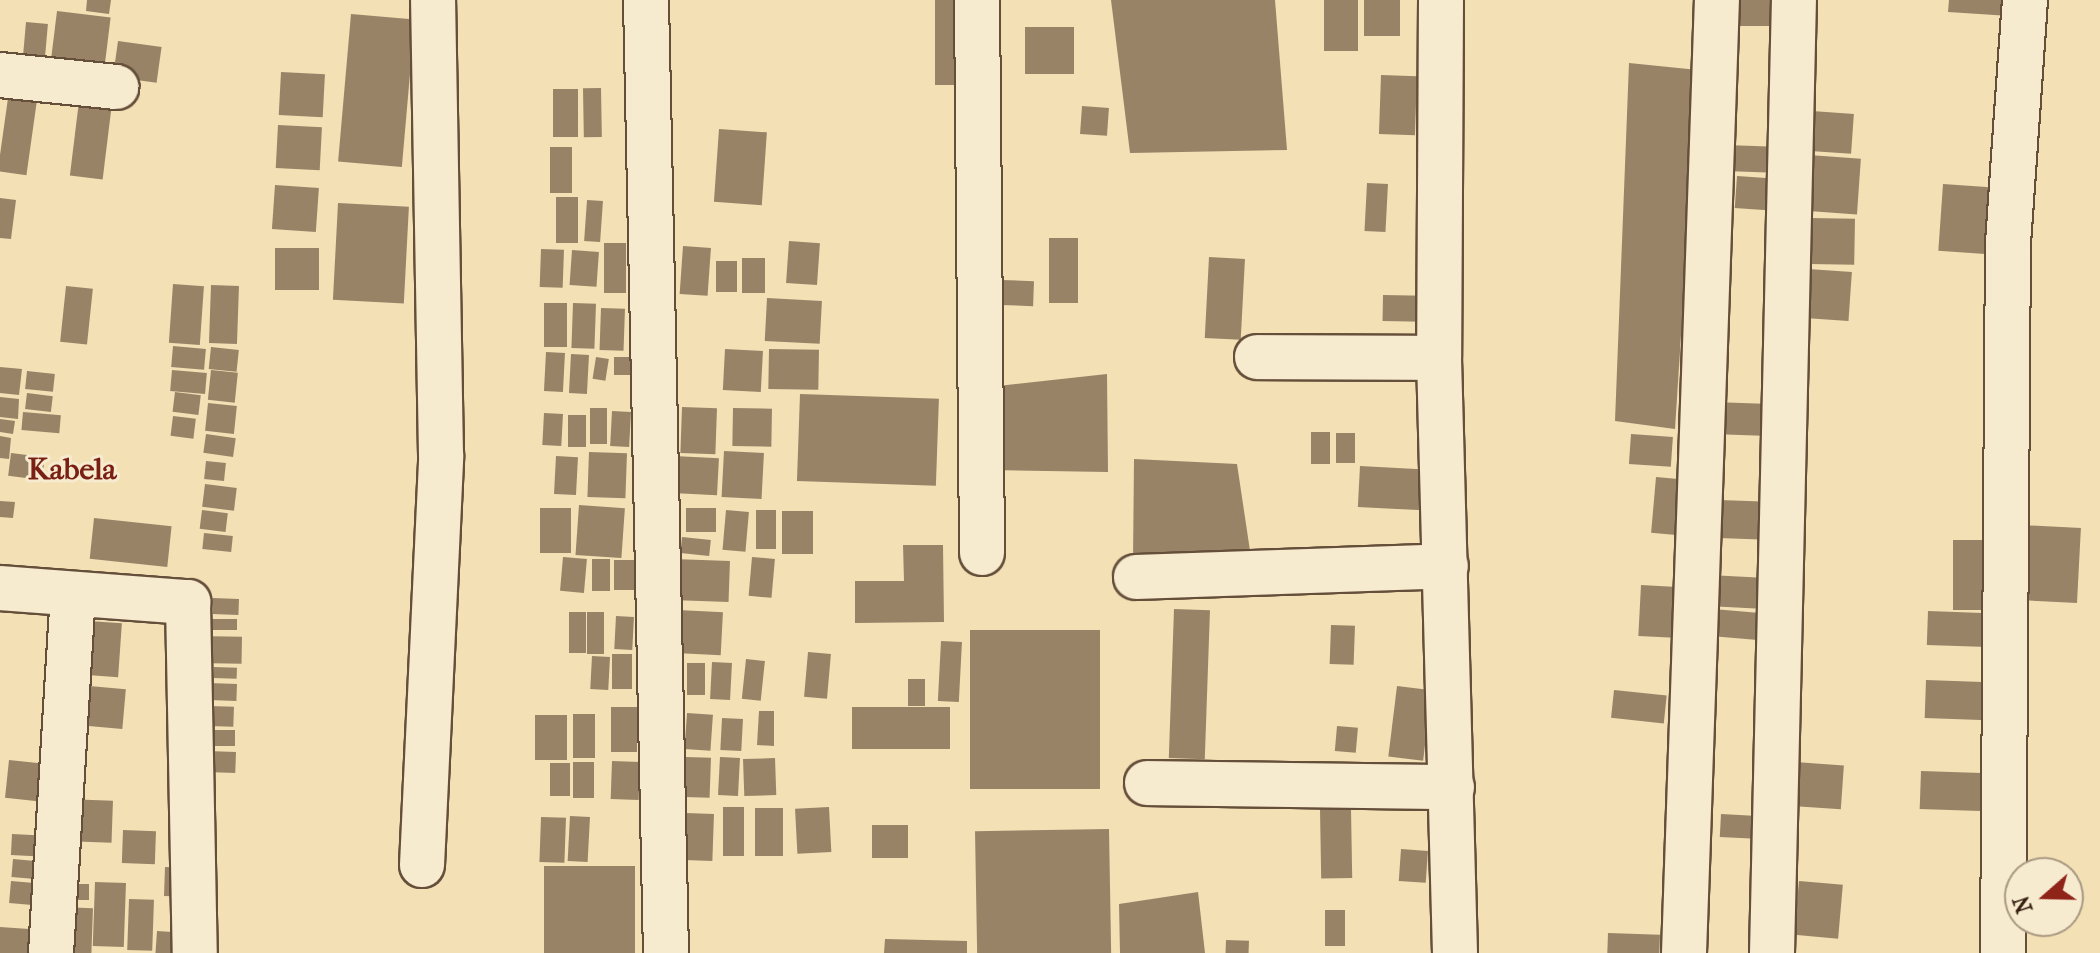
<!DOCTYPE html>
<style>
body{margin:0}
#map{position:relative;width:2100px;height:953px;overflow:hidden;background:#f3e0b5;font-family:"IM FELL French Canon",serif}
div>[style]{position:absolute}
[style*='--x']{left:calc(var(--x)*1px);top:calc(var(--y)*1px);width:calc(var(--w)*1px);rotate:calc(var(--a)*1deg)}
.building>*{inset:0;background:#988367;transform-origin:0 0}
.roads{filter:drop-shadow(2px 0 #654f3b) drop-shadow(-2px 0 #654f3b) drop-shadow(0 2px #654f3b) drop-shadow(0 -2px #654f3b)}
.minor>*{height:44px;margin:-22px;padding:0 22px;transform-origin:22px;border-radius:22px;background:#f7ebcf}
span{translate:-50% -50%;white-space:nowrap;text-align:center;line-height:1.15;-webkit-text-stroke:6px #f7ebcf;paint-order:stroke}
.neighbourhood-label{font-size:30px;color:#7a1f14;font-weight:700}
.north{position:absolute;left:2004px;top:857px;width:80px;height:80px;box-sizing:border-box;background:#f7ebcf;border:2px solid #aa9983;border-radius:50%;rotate:250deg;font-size:22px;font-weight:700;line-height:32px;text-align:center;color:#361f12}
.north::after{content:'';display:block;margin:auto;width:28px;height:36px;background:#8f2418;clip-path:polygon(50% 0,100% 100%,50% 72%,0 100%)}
</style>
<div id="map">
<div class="building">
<div style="clip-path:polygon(87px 0,111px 0,109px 14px,86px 11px)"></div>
<div style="left:935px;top:0;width:21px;height:85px"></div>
<div style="clip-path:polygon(1111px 0,1275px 0,1287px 150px,1130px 153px)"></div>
<div style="left:1324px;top:0;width:34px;height:51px"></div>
<div style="left:1364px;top:0;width:36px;height:36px"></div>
<div style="left:1731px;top:0;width:51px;height:26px"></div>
<div style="clip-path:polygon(1949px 0,2011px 0,2010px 16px,1948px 12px)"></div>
<div style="left:57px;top:11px;width:54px;height:59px;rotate:7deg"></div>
<div style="left:351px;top:14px;width:64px;height:148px;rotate:5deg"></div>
<div style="left:26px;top:22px;width:22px;height:46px;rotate:5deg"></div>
<div style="left:1025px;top:27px;width:49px;height:47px"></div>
<div style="left:118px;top:41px;width:44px;height:36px;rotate:8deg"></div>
<div style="clip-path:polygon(1629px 63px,1698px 70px,1675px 429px,1615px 421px)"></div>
<div style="left:281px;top:72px;width:44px;height:43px;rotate:3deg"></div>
<div style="left:1381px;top:75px;width:36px;height:59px;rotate:2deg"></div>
<div style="left:601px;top:88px;width:49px;height:18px;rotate:89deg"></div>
<div style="left:553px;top:89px;width:25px;height:48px"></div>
<div style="left:80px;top:93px;width:33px;height:83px;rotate:7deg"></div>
<div style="left:8px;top:98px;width:29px;height:74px;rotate:8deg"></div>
<div style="left:1082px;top:106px;width:27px;height:28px;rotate:4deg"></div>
<div style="left:1798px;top:110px;width:56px;height:40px;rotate:4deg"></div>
<div style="left:278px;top:125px;width:44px;height:43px;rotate:3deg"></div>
<div style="left:719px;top:129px;width:48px;height:73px;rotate:4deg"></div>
<div style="left:1726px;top:145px;width:49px;height:26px;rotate:2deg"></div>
<div style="left:550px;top:147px;width:22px;height:46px"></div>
<div style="left:1809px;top:155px;width:52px;height:56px;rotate:4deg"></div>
<div style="left:1737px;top:176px;width:40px;height:32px;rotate:4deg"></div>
<div style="left:1367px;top:183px;width:21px;height:48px;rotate:3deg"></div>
<div style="left:1943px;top:184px;width:65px;height:67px;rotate:4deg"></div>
<div style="left:275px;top:185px;width:44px;height:44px;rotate:4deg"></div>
<div style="left:556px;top:197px;width:22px;height:46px"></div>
<div style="clip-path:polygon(0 198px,16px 200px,11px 239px,0 238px)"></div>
<div style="left:587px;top:200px;width:16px;height:41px;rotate:4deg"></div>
<div style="left:338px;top:203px;width:71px;height:97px;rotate:3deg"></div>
<div style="left:1810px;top:218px;width:45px;height:46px;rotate:1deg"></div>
<div style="left:1049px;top:238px;width:29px;height:65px"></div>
<div style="left:789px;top:241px;width:31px;height:42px;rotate:4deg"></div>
<div style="left:604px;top:243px;width:22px;height:50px"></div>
<div style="left:683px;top:246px;width:28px;height:48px;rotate:4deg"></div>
<div style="left:275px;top:248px;width:44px;height:42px"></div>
<div style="left:541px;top:249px;width:23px;height:38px;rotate:2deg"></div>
<div style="left:572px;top:250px;width:27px;height:35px;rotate:4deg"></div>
<div style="left:1209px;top:257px;width:36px;height:81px;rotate:3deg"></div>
<div style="left:742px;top:258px;width:23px;height:35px"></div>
<div style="left:716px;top:261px;width:21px;height:31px"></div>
<div style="left:1808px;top:269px;width:44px;height:49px;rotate:4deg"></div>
<div style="left:1001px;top:280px;width:33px;height:25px;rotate:2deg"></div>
<div style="left:173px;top:284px;width:31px;height:59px;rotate:4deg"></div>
<div style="left:211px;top:285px;width:28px;height:58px;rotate:2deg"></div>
<div style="left:66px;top:286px;width:27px;height:56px;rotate:6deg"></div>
<div style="left:1383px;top:295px;width:41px;height:26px;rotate:1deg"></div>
<div style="left:767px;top:298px;width:55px;height:43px;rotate:3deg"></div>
<div style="left:544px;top:303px;width:23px;height:44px"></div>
<div style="left:573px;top:303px;width:23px;height:45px;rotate:2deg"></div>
<div style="left:601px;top:308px;width:24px;height:42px;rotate:2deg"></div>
<div style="left:173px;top:346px;width:33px;height:21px;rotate:5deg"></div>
<div style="left:211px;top:347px;width:28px;height:22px;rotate:6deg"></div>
<div style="left:725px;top:349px;width:38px;height:41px;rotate:3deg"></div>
<div style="left:769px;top:349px;width:50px;height:40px;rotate:1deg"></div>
<div style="left:546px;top:352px;width:19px;height:39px;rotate:3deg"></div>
<div style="left:571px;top:354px;width:18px;height:39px;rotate:3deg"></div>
<div style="left:596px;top:357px;width:13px;height:22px;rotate:9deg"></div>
<div style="left:614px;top:357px;width:17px;height:18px"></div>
<div style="clip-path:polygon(0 367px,22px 369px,19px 395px,0 393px)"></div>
<div style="left:172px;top:370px;width:35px;height:21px;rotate:5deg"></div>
<div style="left:211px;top:370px;width:27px;height:30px;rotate:6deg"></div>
<div style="left:27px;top:371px;width:28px;height:18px;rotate:6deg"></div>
<div style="clip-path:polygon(1107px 374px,1108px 472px,989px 470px,980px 388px)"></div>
<div style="left:175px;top:392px;width:26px;height:20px;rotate:7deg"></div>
<div style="left:27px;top:393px;width:26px;height:16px;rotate:7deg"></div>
<div style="left:800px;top:394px;width:139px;height:87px;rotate:2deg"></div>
<div style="clip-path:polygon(0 397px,19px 399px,18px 419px,0 417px)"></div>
<div style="left:1713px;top:402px;width:50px;height:32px;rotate:2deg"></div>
<div style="left:208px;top:403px;width:29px;height:28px;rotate:6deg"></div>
<div style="left:682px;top:407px;width:35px;height:46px;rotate:2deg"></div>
<div style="left:590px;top:408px;width:17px;height:36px"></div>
<div style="left:733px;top:408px;width:39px;height:38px;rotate:1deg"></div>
<div style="left:612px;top:411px;width:19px;height:35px;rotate:3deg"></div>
<div style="left:23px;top:412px;width:38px;height:18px;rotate:5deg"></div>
<div style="left:544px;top:413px;width:19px;height:32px;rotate:3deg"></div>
<div style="left:568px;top:415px;width:18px;height:32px"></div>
<div style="left:173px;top:416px;width:23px;height:20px;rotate:7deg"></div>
<div style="clip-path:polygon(0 419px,15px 421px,13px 434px,0 432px)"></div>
<div style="left:1311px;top:432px;width:19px;height:32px"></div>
<div style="left:1336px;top:433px;width:19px;height:30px"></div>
<div style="left:206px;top:434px;width:30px;height:19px;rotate:8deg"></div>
<div style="left:1631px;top:434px;width:42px;height:30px;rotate:4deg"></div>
<div style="clip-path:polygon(0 436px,11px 438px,9px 459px,0 458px)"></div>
<div style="left:724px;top:451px;width:40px;height:46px;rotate:3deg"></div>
<div style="left:589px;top:452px;width:38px;height:45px;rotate:2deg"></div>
<div style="left:11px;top:453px;width:34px;height:23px;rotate:7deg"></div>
<div style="left:556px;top:456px;width:22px;height:38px;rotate:3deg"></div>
<div style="left:674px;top:456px;width:45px;height:37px;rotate:3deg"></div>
<div style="clip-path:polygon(1134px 459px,1237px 464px,1252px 564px,1133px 562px)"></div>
<div style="left:206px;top:461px;width:20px;height:18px;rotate:6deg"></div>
<div style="left:1360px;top:466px;width:70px;height:41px;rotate:3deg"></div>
<div style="left:1656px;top:477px;width:25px;height:56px;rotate:5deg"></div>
<div style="left:205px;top:484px;width:32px;height:23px;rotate:7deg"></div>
<div style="left:1719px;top:500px;width:50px;height:38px;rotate:2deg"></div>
<div style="clip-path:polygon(0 501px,15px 502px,13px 518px,0 517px)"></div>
<div style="left:579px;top:505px;width:46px;height:50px;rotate:4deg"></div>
<div style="left:540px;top:508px;width:31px;height:45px"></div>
<div style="left:686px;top:508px;width:30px;height:24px"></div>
<div style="left:202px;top:510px;width:26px;height:19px;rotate:7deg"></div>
<div style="left:726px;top:510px;width:23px;height:40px;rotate:5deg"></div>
<div style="left:756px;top:510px;width:20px;height:39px"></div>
<div style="left:782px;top:511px;width:31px;height:43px"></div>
<div style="left:94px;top:518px;width:78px;height:41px;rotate:6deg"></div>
<div style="left:2022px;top:525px;width:59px;height:75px;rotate:3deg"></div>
<div style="left:204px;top:533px;width:29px;height:16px;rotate:6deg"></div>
<div style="left:682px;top:537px;width:29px;height:16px;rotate:6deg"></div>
<div style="left:1953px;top:540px;width:38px;height:70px"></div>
<div style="clip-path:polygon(903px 545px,943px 545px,944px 622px,855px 623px,855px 581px,904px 581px)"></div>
<div style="left:563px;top:557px;width:24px;height:34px;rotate:5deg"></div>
<div style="left:752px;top:557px;width:23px;height:39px;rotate:5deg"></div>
<div style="left:592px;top:559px;width:18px;height:32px"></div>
<div style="left:673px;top:559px;width:57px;height:41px;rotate:2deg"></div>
<div style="left:614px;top:560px;width:20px;height:30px"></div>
<div style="left:1709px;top:575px;width:53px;height:31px;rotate:3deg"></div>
<div style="left:1641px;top:585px;width:36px;height:51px;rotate:3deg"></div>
<div style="left:213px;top:598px;width:26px;height:16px;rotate:2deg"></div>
<div style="left:1174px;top:609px;width:36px;height:149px;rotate:2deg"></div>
<div style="left:1713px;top:609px;width:53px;height:27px;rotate:5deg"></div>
<div style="left:678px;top:610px;width:45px;height:43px;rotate:3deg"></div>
<div style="left:1928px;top:611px;width:61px;height:34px;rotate:2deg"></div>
<div style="left:569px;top:612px;width:17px;height:41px"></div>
<div style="left:587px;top:612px;width:17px;height:42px"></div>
<div style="left:616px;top:616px;width:18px;height:33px;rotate:3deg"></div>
<div style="left:212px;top:619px;width:25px;height:11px"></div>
<div style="left:74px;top:620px;width:48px;height:54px;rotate:4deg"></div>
<div style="left:1331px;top:625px;width:24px;height:39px;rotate:2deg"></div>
<div style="left:1100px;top:630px;width:159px;height:130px;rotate:90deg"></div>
<div style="left:196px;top:636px;width:46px;height:27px;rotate:1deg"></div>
<div style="left:941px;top:641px;width:21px;height:60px;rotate:3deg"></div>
<div style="left:808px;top:652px;width:23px;height:45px;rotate:5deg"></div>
<div style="left:612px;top:654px;width:20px;height:35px"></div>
<div style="left:592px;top:656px;width:18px;height:33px;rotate:3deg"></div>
<div style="left:746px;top:659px;width:19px;height:40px;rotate:6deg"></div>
<div style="left:712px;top:662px;width:20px;height:37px;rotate:3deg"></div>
<div style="left:687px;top:663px;width:18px;height:32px"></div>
<div style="left:214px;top:667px;width:23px;height:11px;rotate:2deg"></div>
<div style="left:925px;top:679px;width:27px;height:17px;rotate:90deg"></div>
<div style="left:1926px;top:680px;width:63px;height:38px;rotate:2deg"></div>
<div style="left:209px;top:683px;width:28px;height:17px;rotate:2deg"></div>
<div style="left:78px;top:685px;width:48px;height:40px;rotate:5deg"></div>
<div style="left:1397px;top:686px;width:35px;height:71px;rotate:7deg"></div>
<div style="left:1614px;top:690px;width:53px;height:28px;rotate:6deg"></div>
<div style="left:209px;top:706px;width:25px;height:20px;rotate:2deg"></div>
<div style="left:611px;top:707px;width:26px;height:45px"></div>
<div style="left:950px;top:707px;width:42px;height:98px;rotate:90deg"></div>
<div style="clip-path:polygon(759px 711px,774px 711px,774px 746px,757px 745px)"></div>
<div style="left:687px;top:713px;width:26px;height:36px;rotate:4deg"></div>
<div style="left:573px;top:714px;width:22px;height:44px"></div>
<div style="left:535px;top:715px;width:32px;height:45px"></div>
<div style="left:722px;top:718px;width:21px;height:32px;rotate:3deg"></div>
<div style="left:1337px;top:726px;width:21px;height:25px;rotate:5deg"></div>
<div style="left:213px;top:730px;width:22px;height:16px"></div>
<div style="left:207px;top:751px;width:29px;height:21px;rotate:2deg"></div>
<div style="left:686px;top:757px;width:25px;height:40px;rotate:2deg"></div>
<div style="left:720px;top:757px;width:20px;height:38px;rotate:3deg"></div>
<div style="left:775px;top:758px;width:37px;height:32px;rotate:88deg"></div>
<div style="left:9px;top:760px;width:47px;height:38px;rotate:6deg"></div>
<div style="left:612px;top:761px;width:28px;height:38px;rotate:2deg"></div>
<div style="left:573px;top:762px;width:21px;height:36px"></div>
<div style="left:1795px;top:762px;width:49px;height:44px;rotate:4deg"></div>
<div style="left:550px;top:763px;width:20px;height:33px"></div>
<div style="left:1921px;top:771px;width:68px;height:38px;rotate:2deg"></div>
<div style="left:65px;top:799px;width:48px;height:42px;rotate:2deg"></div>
<div style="left:723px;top:807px;width:21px;height:49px"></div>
<div style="left:829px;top:807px;width:45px;height:34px;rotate:87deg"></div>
<div style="left:755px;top:808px;width:28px;height:48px"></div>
<div style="left:1351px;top:809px;width:69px;height:31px;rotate:89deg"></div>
<div style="left:686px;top:813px;width:28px;height:47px;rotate:2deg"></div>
<div style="left:1721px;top:814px;width:41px;height:23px;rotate:3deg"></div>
<div style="left:570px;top:816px;width:20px;height:45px;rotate:3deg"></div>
<div style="left:541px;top:817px;width:25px;height:45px;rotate:2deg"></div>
<div style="left:908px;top:825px;width:33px;height:36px;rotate:90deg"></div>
<div style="left:1109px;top:829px;width:124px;height:134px;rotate:89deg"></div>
<div style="left:123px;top:830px;width:33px;height:33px;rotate:2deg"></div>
<div style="left:12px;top:834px;width:39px;height:21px;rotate:3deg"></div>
<div style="left:1401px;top:849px;width:27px;height:32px;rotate:4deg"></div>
<div style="left:13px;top:859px;width:36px;height:18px;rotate:5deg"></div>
<div style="left:544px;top:866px;width:91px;height:87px"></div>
<div style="left:165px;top:867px;width:25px;height:29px;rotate:2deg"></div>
<div style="left:11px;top:881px;width:35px;height:22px;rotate:5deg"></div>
<div style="left:1799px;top:881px;width:44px;height:54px;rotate:5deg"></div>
<div style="left:95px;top:882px;width:31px;height:64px;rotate:2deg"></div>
<div style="left:59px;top:884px;width:30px;height:16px"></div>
<div style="clip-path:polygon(1198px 892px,1205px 953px,1120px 953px,1119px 904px)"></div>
<div style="left:129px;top:899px;width:25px;height:51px;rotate:2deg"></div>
<div style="left:60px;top:907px;width:33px;height:46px;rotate:2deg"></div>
<div style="left:1325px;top:910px;width:20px;height:36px"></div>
<div style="left:0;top:927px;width:40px;height:26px;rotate:4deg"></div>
<div style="left:157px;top:931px;width:30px;height:22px;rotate:4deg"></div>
<div style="left:1608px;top:933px;width:52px;height:20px;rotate:2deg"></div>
<div style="clip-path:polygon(885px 939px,967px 941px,967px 953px,884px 953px)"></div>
<div style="left:1226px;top:940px;width:23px;height:13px;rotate:2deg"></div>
</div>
<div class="roads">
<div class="minor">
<div style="--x:646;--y:0;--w:953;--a:88.8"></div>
<div style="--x:977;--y:0;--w:553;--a:89.48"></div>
<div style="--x:1441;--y:0;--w:358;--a:90.3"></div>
<div style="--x:1439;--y:358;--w:595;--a:88.46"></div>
<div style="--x:0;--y:75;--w:117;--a:5.9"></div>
<div style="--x:1257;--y:357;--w:182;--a:0.3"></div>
<div style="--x:1136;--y:577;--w:310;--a:-2"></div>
<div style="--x:0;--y:588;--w:189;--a:4.3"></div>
<div style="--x:188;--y:602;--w:351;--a:88.9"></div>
<div style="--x:1147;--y:783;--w:305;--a:0.8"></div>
<div style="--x:422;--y:865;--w:410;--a:-87.3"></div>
<div style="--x:441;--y:455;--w:455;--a:-91"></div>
<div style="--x:51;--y:953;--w:359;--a:-86.5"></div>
<div style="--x:1684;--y:953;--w:954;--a:-88.02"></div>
<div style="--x:1772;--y:953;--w:953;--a:-88.68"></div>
<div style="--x:2003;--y:953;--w:710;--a:-89.6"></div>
<div style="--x:2008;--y:243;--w:244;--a:-86"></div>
</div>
</div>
<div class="neighbourhood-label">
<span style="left:72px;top:470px">Kabela</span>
</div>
<div class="north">N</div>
</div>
